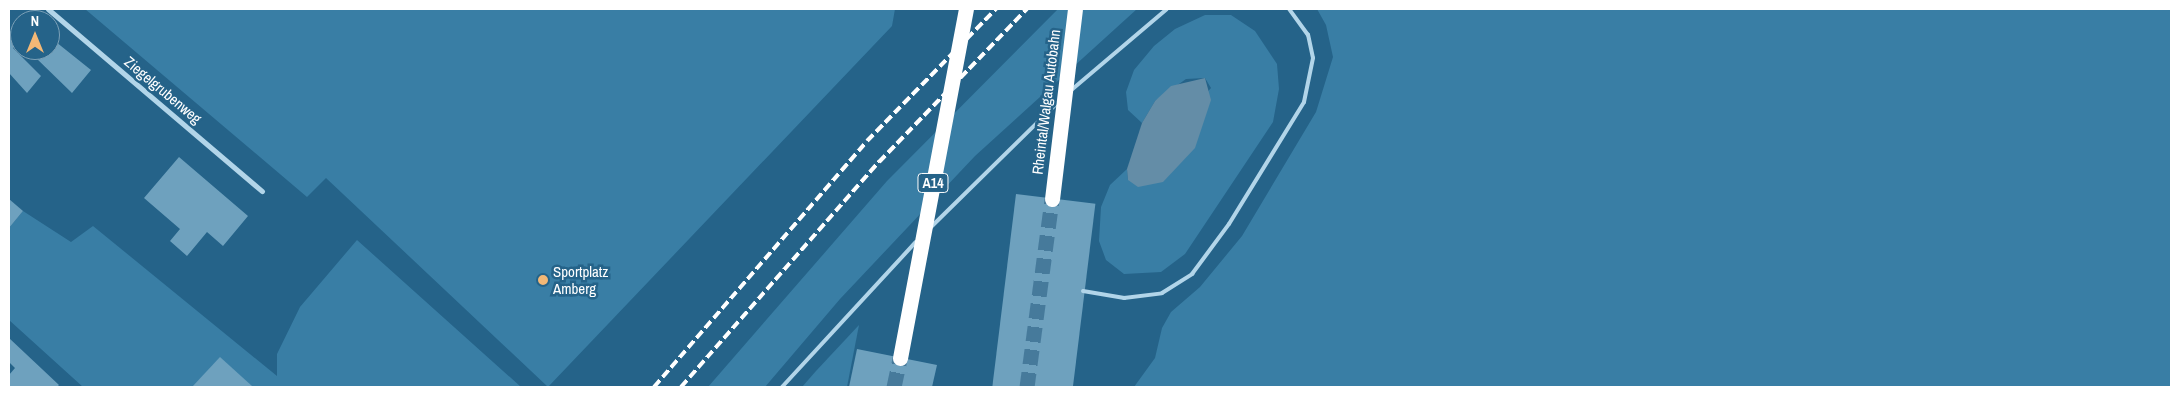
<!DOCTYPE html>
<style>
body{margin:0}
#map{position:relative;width:2180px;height:396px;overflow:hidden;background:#256389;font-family:"Archivo Narrow",sans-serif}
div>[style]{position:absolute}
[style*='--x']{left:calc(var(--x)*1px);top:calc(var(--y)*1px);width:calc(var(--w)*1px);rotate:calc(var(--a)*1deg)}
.green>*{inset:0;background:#397ea5}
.water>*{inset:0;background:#648da7}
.building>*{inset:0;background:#6ea1be;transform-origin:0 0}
.highway-tunnel>*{height:15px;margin-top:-7.5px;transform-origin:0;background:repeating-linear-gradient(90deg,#467a9b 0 15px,transparent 0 23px)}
.lane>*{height:4px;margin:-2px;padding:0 2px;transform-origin:2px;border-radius:2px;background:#b2d5e9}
.street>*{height:5px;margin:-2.5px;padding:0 2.5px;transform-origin:2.5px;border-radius:2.5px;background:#b2d5e9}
.highway>*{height:15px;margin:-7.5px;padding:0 7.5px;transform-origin:7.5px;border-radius:7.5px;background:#fff}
.rail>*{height:4px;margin-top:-2px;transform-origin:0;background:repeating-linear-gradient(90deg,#fff 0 9px,transparent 0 13px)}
.dots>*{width:14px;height:14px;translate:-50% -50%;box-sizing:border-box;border:2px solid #256389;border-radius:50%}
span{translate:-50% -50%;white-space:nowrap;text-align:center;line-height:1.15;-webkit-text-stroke:5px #256389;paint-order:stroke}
.shield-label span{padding:1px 4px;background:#256389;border:1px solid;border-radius:4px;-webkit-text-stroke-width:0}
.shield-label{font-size:14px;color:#fff;font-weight:700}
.street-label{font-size:15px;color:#fff}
.poi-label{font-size:15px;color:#fff}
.left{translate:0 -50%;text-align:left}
.frame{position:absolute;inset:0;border:10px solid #fff;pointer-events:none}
.north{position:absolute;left:10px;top:10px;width:50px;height:50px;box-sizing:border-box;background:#256389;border:1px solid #7ca1b8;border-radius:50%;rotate:0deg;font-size:14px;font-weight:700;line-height:20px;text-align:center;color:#fff}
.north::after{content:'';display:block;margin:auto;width:18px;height:22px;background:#f3b876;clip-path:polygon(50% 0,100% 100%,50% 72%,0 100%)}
</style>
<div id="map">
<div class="green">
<div style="clip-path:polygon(85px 9px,895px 9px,892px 26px,548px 387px,326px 178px,307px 197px)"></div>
<div style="clip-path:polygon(1058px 9px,1137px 9px,975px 156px,840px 299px,765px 387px,708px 387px,887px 181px)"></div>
<div style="clip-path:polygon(1317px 9px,2171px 9px,2171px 387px,1134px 387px,1155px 358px,1162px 328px,1171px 312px,1200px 287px,1242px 236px,1316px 112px,1333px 57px,1326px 25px)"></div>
<div style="clip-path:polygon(1205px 15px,1231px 15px,1255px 31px,1277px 64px,1279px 89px,1273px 122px,1185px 254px,1161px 272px,1124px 274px,1106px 260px,1099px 241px,1101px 207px,1110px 185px,1127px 169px,1128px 180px,1211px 88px,1205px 78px,1186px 79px,1155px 101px,1142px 123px,1128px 110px,1126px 92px,1134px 70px,1154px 46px,1175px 29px)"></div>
<div style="clip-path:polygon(23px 211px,71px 242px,93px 226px,277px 376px,277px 354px,300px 307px,357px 240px,521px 387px,83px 387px,9px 320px,9px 228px)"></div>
<div style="clip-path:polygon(859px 325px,847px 387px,802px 387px,816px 371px)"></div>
</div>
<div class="water">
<div style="clip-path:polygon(1205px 78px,1211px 100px,1195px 148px,1163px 182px,1138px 187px,1128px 180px,1127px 169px,1142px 123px,1155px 101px,1171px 86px)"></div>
</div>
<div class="building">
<div style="clip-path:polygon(9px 30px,20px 40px,13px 48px,41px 76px,27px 93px,9px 73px)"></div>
<div style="clip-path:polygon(51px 38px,91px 70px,72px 93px,35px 57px,41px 50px,50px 50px)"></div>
<div style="clip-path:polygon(179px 157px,248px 216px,223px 246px,207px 232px,187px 256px,170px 241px,180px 229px,144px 198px)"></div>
<div style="left:1016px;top:194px;width:80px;height:195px;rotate:7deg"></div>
<div style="clip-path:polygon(9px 199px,23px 211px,9px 228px)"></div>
<div style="clip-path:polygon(9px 338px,59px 385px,57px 387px,9px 387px,9px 375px,15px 368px,9px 362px)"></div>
<div style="clip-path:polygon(857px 349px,937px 365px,932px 387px,849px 387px)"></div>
<div style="clip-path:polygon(220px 357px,252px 386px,250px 387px,192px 387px)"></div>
</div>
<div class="highway-tunnel">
<div style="--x:894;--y:387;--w:30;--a:-78"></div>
<div style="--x:1027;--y:387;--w:190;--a:-82.4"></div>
</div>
<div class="lane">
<div style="--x:1069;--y:92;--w:128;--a:-40.3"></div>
<div style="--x:930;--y:228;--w:180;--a:-44.5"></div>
<div style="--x:1083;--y:291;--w:42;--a:9.7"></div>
<div style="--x:1124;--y:298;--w:38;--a:-7"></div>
<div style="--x:1162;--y:293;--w:36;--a:-32"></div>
<div style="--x:1192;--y:274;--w:62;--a:-53.5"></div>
<div style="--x:1229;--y:224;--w:143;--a:-58.4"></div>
<div style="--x:1304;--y:102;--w:45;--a:-78.4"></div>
<div style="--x:1313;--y:58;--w:24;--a:-102"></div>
<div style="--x:1308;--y:35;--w:32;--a:-126"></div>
<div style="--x:782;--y:387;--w:197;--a:-47.3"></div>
</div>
<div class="street">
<div style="--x:48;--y:9;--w:281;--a:40.4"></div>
</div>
<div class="highway">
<div style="--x:1052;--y:199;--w:191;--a:-83.1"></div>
<div style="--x:900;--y:358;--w:355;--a:-79.3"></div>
</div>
<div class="rail">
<div style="--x:654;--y:387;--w:325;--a:-49.1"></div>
<div style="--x:867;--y:141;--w:185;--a:-45.7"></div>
<div style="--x:681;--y:387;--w:300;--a:-48.7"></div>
<div style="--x:879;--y:162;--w:213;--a:-46"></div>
</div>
<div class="dots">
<div style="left:543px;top:280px;background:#f3b876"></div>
</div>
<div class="shield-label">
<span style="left:933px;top:183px">A14</span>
</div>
<div class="street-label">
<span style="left:163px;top:90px;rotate:40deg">Ziegelgrubenweg</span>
<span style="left:1046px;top:102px;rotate:-83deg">Rheintal/Walgau Autobahn</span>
</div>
<div class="poi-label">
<span class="left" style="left:553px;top:280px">Sportplatz<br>Amberg</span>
</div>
<div class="frame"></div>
<div class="north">N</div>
</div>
